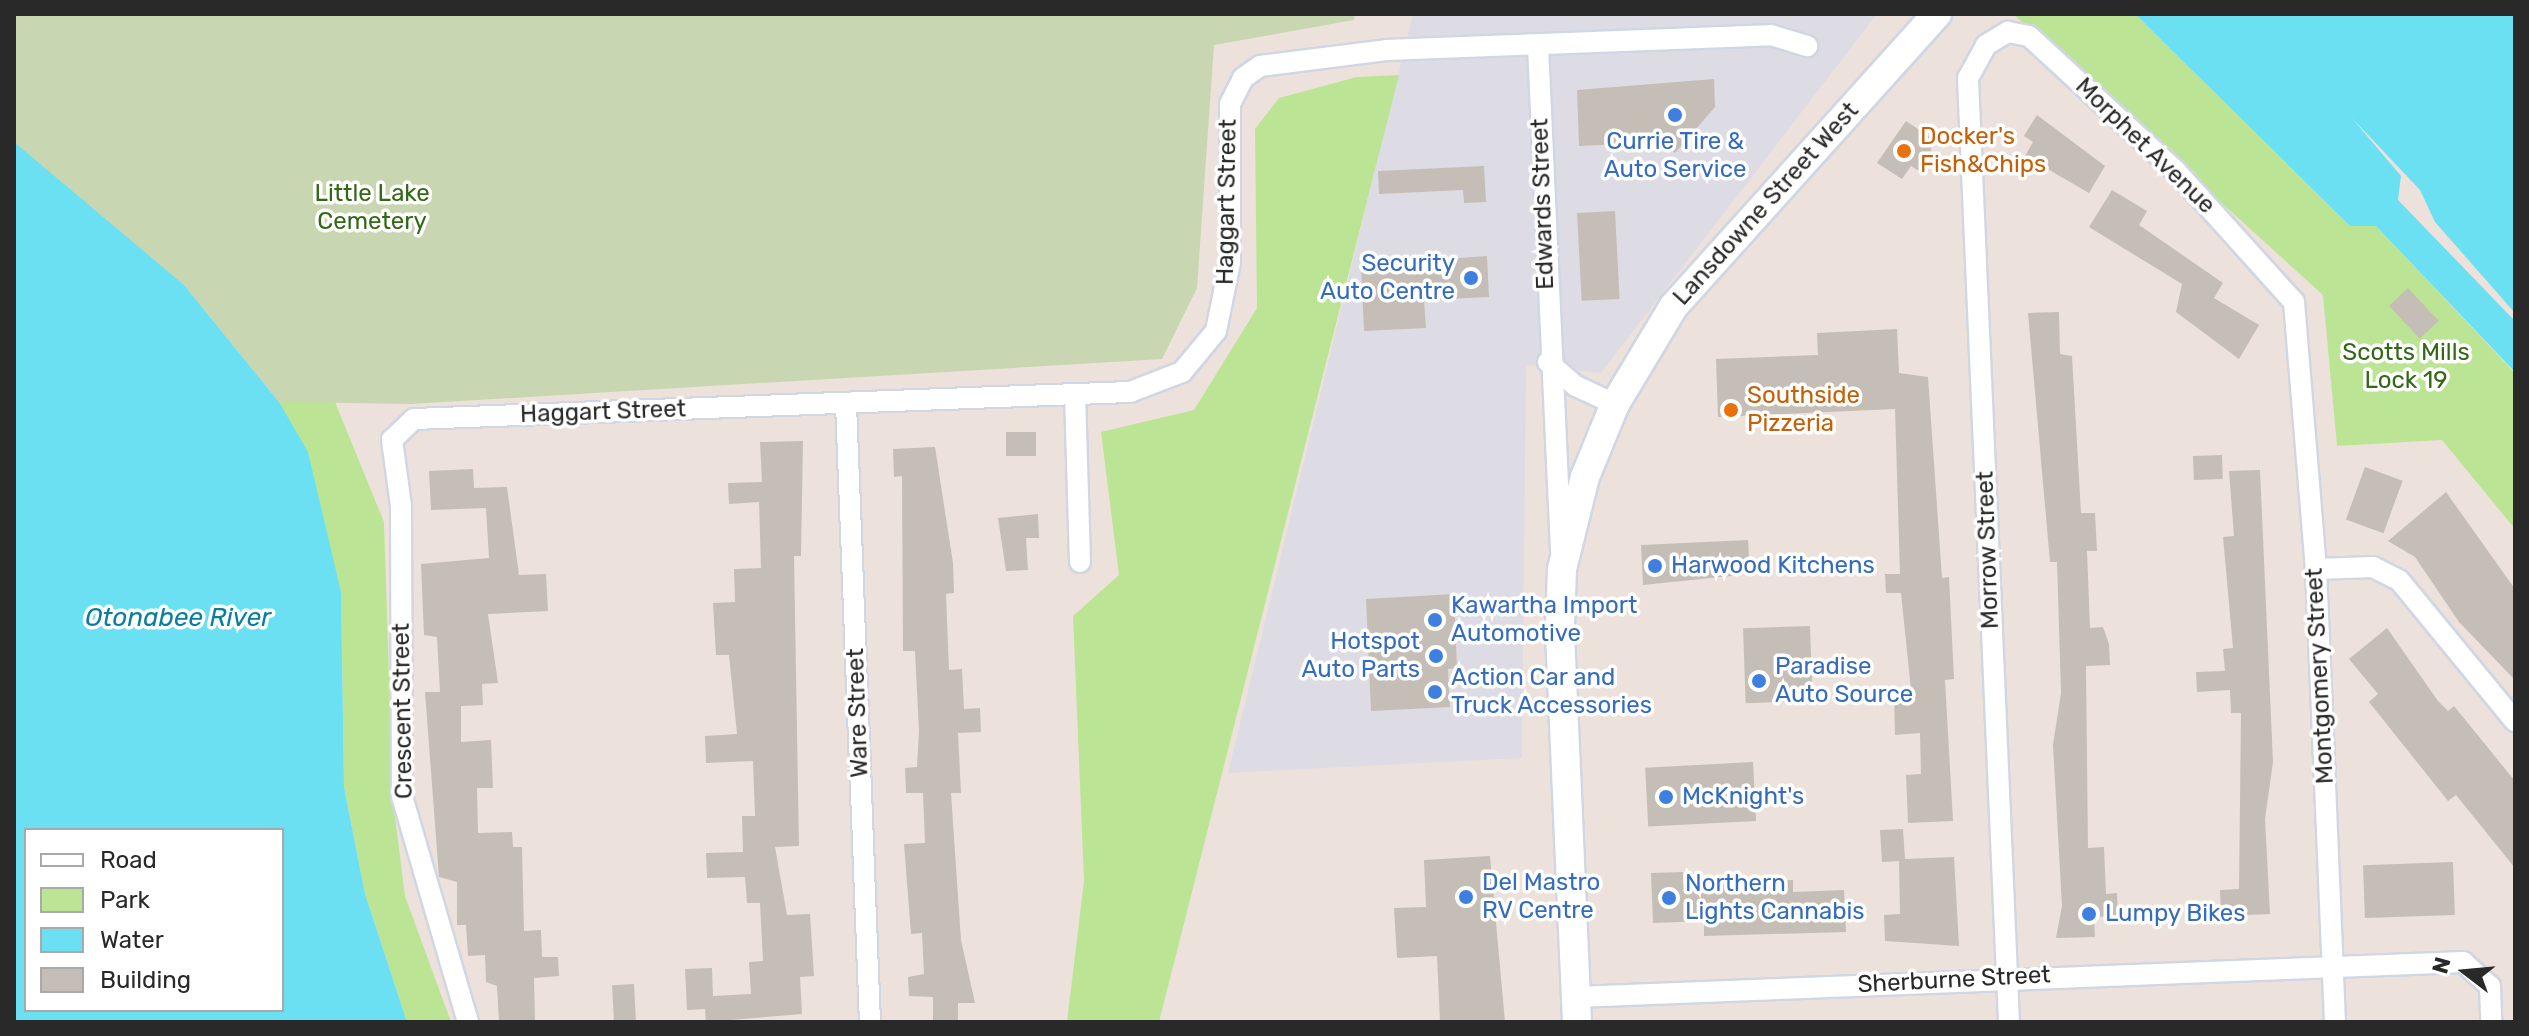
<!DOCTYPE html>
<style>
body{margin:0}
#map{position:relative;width:2529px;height:1036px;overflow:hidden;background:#ece2db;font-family:Rubik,sans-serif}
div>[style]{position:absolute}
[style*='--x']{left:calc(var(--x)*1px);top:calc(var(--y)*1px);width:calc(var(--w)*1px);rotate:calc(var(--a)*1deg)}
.industrial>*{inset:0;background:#dddce4}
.green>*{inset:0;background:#bbe595}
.cemetery>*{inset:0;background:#c8d7b1}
.water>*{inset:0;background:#6ae0f2}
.building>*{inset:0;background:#c4beb6;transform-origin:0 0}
.roads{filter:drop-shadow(2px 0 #d0d6e3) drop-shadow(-2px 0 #d0d6e3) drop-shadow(0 2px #d0d6e3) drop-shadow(0 -2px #d0d6e3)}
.minor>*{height:20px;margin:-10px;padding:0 10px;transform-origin:10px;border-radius:10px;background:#fff}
.secondary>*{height:28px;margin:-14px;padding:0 14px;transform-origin:14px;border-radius:14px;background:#fff}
.dots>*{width:22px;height:22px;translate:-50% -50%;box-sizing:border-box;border:4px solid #fff;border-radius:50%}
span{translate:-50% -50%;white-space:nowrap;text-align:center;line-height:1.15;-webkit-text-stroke:7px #fff;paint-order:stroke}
.food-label{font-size:24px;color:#c56008}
.left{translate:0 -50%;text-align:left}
.shop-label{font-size:24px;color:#366cbe}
.right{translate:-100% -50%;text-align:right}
.street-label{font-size:24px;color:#292929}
.park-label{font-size:24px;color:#336817}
.water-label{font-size:26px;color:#097e9e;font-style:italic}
.frame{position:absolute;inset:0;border:16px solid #292929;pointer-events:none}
.legend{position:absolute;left:24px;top:828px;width:260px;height:184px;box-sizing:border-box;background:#fff;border:2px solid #a9a9a9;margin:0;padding:10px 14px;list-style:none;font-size:24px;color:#292929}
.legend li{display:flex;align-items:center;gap:16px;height:40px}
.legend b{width:40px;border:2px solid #a9a9a9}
.north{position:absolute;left:2425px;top:932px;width:80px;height:80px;-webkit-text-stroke:6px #fff;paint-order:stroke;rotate:286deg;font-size:22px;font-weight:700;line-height:32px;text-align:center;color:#292929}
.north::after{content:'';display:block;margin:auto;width:28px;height:36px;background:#292929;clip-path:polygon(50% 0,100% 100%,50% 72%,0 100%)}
</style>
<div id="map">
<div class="industrial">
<div style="clip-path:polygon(1413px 14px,1877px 14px,1601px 373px,1526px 365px,1522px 758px,1228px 773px)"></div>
</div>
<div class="green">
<div style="clip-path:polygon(2013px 14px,2135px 14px,2349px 225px,2375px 225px,2515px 373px,2515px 529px,2442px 440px,2337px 446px,2323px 295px)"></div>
<div style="clip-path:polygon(1399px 75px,1159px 1022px,1067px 1022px,1084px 881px,1073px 616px,1119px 575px,1101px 432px,1194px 410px,1257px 308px,1255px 129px,1279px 98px,1357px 77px)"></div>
<div style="clip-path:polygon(279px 402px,335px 402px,384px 522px,393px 801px,405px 896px,451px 1022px,407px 1022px,365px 894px,344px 787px,341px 592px)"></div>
</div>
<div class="cemetery">
<div style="clip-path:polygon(14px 14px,1355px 14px,1354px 20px,1214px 45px,1197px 288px,1162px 359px,411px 404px,279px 402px,184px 285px,41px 169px,14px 142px)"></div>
</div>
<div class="water">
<div style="clip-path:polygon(2135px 14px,2515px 14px,2515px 313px,2435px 222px,2420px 190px,2351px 117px,2401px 176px,2398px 200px,2515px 321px,2515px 372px,2376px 226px,2350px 226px)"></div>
<div style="clip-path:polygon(evenodd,14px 142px,184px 285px,279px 402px,308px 452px,341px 592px,344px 787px,365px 894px,407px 1022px,14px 1022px,14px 142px,26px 830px,282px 830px,282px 1010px,26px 1010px,26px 830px)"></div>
</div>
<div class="building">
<div style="clip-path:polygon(1714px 79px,1715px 107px,1675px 153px,1664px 142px,1579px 146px,1577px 90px)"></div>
<div style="clip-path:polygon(2037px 115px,2105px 166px,2089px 193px,2025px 156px,2033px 142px,2024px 136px)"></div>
<div style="clip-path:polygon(1906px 121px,1930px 137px,1932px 158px,1922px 173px,1911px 166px,1902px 179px,1877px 163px)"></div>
<div style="clip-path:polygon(1484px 166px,1486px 202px,1464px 203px,1463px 190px,1379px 194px,1378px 171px)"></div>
<div style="clip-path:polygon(2112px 190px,2147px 211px,2139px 225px,2223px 283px,2214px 298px,2259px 325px,2239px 359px,2176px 312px,2182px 284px,2089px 227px)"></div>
<div style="left:1615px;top:211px;width:88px;height:38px;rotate:87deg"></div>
<div style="clip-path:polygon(1487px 256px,1489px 297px,1424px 300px,1426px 328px,1364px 331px,1361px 265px)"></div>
<div style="left:2408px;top:288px;width:45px;height:26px;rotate:47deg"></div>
<div style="clip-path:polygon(2059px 312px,2060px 354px,2072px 356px,2081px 513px,2095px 513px,2097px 551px,2087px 551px,2090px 628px,2103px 627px,2109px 644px,2110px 665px,2086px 666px,2088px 848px,2104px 847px,2106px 894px,2117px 893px,2118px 916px,2094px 917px,2095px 937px,2056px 938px,2062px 906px,2053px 745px,2061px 693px,2057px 562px,2050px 562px,2028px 313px)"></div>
<div style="clip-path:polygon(1897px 329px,1899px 373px,1928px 377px,1942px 578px,1949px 577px,1954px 679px,1945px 680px,1953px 821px,1908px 823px,1906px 775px,1921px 774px,1920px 733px,1895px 735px,1894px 692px,1911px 690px,1901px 593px,1886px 593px,1885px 574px,1900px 574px,1895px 409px,1718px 417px,1716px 359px,1818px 355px,1817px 333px)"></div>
<div style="left:1036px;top:432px;width:24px;height:30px;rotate:90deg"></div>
<div style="clip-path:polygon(803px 441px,801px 556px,794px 556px,799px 846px,775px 847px,787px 915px,810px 914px,814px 976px,800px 977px,802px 1014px,706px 1022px,705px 1009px,687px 1010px,685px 969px,712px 968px,713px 996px,751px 994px,749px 962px,763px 961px,760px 903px,747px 903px,745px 877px,707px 878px,706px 853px,743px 852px,742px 816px,755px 816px,753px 761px,706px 763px,705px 736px,737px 734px,729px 655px,716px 655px,713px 603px,735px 602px,734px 569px,761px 568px,759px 502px,729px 504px,728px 483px,762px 482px,760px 442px)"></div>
<div style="clip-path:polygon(935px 447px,953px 563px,954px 593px,946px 594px,949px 670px,962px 669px,964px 709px,980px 708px,981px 732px,958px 733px,961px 793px,951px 793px,961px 940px,975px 1003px,958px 1003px,958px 1020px,933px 1021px,933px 997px,909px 996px,908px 977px,924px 974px,922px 933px,911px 934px,904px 844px,925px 843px,923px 793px,906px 793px,905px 768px,917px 767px,919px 731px,915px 651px,903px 651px,902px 476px,894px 477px,893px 449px)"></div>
<div style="left:2222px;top:455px;width:24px;height:29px;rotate:88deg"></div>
<div style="left:2365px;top:467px;width:40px;height:56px;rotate:20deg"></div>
<div style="clip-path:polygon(473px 469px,474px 488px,507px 487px,519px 575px,546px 574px,548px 611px,488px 614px,498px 683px,482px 684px,483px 705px,461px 706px,461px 742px,491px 740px,493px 788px,477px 788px,478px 833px,512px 832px,513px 847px,522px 847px,524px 931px,541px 930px,542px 957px,558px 957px,559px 976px,534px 978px,535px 1022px,499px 1022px,497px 986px,486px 982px,485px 955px,468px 956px,466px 925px,457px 925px,457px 882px,439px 877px,425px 692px,440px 692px,437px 637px,424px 635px,421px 564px,489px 558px,486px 508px,431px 510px,429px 471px)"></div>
<div style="clip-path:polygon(2260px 470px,2273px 762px,2265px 819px,2270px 914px,2221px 916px,2220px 890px,2239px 889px,2241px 713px,2231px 713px,2230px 690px,2197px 692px,2196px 672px,2225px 671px,2223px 649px,2233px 648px,2223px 537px,2234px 536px,2229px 471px)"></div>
<div style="clip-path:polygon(2446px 492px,2515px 589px,2515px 680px,2459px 622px,2415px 557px,2388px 541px)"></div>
<div style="clip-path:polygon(1038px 514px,1039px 538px,1026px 538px,1028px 570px,1006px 571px,998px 518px)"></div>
<div style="clip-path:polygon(1748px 540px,1750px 574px,1643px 585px,1641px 545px)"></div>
<div style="clip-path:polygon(1454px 594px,1457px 668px,1448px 669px,1450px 707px,1371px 711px,1366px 599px)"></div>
<div style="left:1810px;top:626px;width:75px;height:67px;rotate:88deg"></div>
<div style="clip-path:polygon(2387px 628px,2438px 701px,2448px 711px,2454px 706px,2515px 781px,2515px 868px,2456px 795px,2448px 801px,2369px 702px,2378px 694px,2349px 659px)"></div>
<div style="left:1753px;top:762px;width:59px;height:108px;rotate:87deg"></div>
<div style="clip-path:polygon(1903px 829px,1905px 859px,1954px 857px,1959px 946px,1885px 941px,1884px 915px,1900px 914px,1899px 861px,1882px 862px,1880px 830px)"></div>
<div style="clip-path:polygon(1490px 856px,1505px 1022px,1440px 1022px,1437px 956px,1397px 958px,1394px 908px,1426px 907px,1424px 860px)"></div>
<div style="left:2453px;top:862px;width:53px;height:90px;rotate:88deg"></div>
<div style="clip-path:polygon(1683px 872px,1683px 884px,1793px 880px,1793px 892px,1844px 890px,1846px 932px,1704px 936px,1704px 921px,1653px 923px,1651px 873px)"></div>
<div style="left:634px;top:984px;width:36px;height:22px;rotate:87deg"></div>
</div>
<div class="roads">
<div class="minor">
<div style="--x:1538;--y:46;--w:505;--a:87.39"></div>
<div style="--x:1548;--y:362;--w:37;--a:41"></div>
<div style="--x:1576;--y:386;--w:43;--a:24.8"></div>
<div style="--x:1075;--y:394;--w:168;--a:88.3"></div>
<div style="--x:846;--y:404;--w:618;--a:87.78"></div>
<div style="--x:2316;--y:569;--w:57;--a:-2"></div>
<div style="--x:2373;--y:567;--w:29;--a:27"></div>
<div style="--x:2399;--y:580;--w:183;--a:50.6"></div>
<div style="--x:1576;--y:997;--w:888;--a:-2.26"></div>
<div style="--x:2463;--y:962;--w:36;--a:42"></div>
<div style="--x:2490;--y:986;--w:36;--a:88"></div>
<div style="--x:468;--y:1022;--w:234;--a:-106.3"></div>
<div style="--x:402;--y:797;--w:291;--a:-90.2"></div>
<div style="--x:401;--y:506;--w:67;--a:-97.8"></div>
<div style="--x:392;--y:440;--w:30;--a:-44"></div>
<div style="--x:414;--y:419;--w:717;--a:-2.16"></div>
<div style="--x:1130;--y:392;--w:56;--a:-21"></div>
<div style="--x:1182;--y:372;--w:53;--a:-50.3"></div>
<div style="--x:1216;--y:331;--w:70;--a:-78.5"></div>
<div style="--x:1230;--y:262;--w:158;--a:-90"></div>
<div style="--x:1230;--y:104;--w:29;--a:-63"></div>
<div style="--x:1243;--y:78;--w:21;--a:-35"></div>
<div style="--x:1260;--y:66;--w:127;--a:-7.2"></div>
<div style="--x:1386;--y:50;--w:385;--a:-2.2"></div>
<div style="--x:1771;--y:35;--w:38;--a:17"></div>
<div style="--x:2009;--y:1022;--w:945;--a:-92.49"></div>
<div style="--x:1968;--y:78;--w:38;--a:-61"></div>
<div style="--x:1986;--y:45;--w:26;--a:-31"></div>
<div style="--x:2008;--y:32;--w:21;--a:11"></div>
<div style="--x:2029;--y:36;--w:200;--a:42.6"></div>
<div style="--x:2176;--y:171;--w:176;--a:48"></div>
<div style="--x:2294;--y:302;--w:268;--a:85.3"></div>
<div style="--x:2316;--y:569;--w:453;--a:87.6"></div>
</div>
<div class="secondary">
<div style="--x:1577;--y:1022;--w:396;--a:-92.5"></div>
<div style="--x:1560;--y:626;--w:57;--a:-88"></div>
<div style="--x:1562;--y:569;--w:95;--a:-76"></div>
<div style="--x:1585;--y:477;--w:79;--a:-67.7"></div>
<div style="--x:1615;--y:404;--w:114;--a:-59"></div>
<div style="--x:1674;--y:306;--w:393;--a:-48"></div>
</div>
</div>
<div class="dots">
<div style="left:1675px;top:115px;background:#3f7fe0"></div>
<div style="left:1904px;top:151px;background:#e8710a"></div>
<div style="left:1471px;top:278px;background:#3f7fe0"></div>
<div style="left:1731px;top:410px;background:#e8710a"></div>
<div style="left:1655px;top:566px;background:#3f7fe0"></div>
<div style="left:1435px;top:620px;background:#3f7fe0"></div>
<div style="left:1436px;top:656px;background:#3f7fe0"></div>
<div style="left:1759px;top:681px;background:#3f7fe0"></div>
<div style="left:1435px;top:692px;background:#3f7fe0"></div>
<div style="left:1666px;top:797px;background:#3f7fe0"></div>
<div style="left:1466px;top:897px;background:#3f7fe0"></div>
<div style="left:1669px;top:898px;background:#3f7fe0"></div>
<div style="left:2089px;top:914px;background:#3f7fe0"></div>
</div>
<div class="food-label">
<span class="left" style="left:1920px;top:151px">Docker's<br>Fish&amp;Chips</span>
<span class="left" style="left:1747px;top:410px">Southside<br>Pizzeria</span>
</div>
<div class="shop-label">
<span style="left:1675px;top:156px">Currie Tire &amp;<br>Auto Service</span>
<span class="right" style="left:1455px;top:278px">Security<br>Auto Centre</span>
<span class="left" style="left:1671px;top:566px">Harwood Kitchens</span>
<span class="left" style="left:1451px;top:620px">Kawartha Import<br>Automotive</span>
<span class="right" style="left:1420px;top:656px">Hotspot<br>Auto Parts</span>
<span class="left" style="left:1775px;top:681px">Paradise<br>Auto Source</span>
<span class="left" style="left:1451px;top:692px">Action Car and<br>Truck Accessories</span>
<span class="left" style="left:1682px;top:797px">McKnight's</span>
<span class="left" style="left:1482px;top:897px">Del Mastro<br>RV Centre</span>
<span class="left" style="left:1685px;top:898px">Northern<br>Lights Cannabis</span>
<span class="left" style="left:2105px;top:914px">Lumpy Bikes</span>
</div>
<div class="street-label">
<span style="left:2145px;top:146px;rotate:44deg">Morphet Avenue</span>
<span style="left:1227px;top:202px;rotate:-89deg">Haggart Street</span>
<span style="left:1543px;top:204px;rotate:-92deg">Edwards Street</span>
<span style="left:1766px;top:204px;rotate:-48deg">Lansdowne Street West</span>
<span style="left:603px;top:412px;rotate:-2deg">Haggart Street</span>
<span style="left:1988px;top:550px;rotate:-92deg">Morrow Street</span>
<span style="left:2320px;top:676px;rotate:-93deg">Montgomery Street</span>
<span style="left:403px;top:711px;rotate:-91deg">Crescent Street</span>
<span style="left:858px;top:713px;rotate:-92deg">Ware Street</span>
<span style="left:1954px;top:980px;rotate:-3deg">Sherburne Street</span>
</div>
<div class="park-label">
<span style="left:372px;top:208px">Little Lake<br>Cemetery</span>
<span style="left:2406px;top:367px">Scotts Mills<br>Lock 19</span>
</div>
<div class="water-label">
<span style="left:178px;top:618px">Otonabee River</span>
</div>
<div class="frame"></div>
<ul class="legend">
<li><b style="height:10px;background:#fff"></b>Road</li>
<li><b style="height:22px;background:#bbe595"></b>Park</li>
<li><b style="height:22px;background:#6ae0f2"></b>Water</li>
<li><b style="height:22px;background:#c4beb6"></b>Building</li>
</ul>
<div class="north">N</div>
</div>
